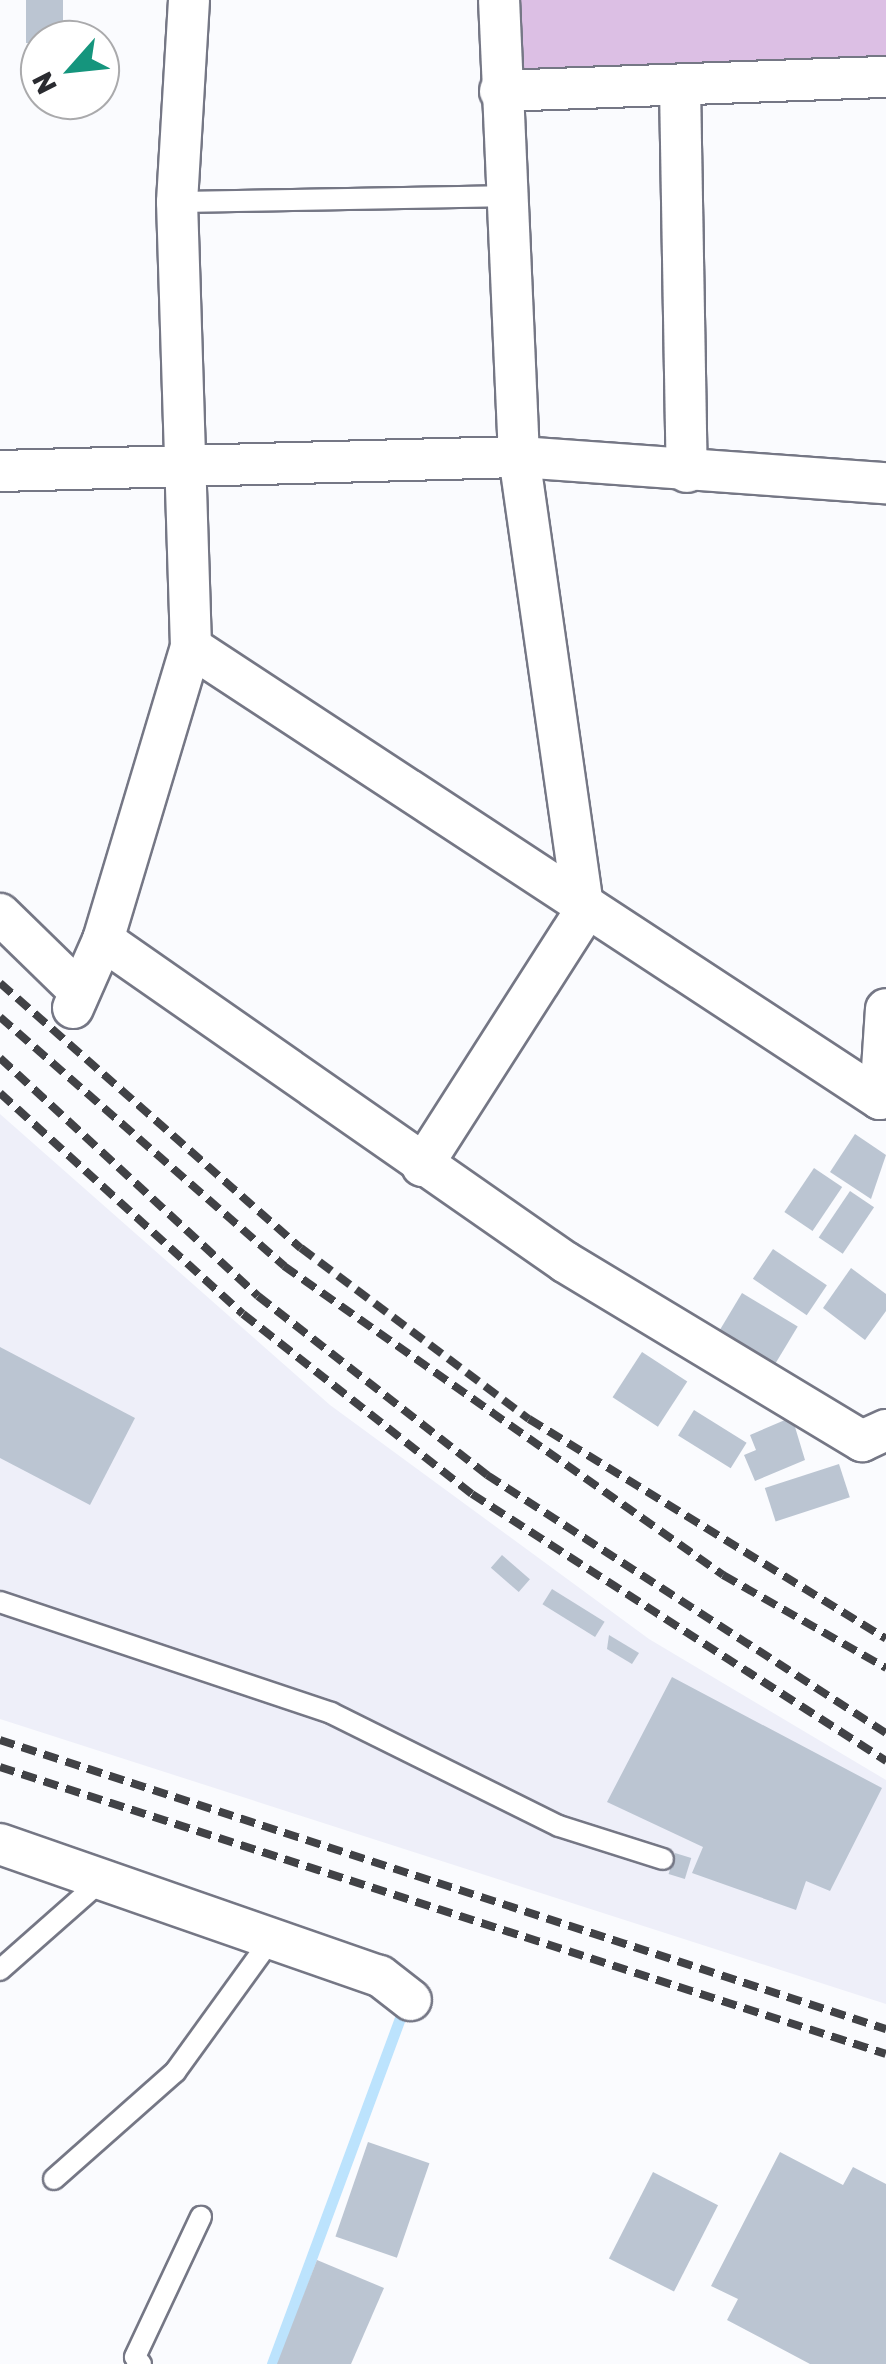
<!DOCTYPE html>
<style>
body{margin:0}
#map{position:relative;width:886px;height:2364px;overflow:hidden;background:#fafbfe;font-family:Rubik,sans-serif}
div>[style]{position:absolute}
[style*='--x']{left:calc(var(--x)*1px);top:calc(var(--y)*1px);width:calc(var(--w)*1px);rotate:calc(var(--a)*1deg)}
.built>*{inset:0;background:#eeeff9}
.green>*{inset:0;background:#dcbfe4;transform-origin:0 0}
.stream>*{height:11px;margin:-5.5px;padding:0 5.5px;transform-origin:5.5px;border-radius:5.5px;background:#bce3fd}
.building>*{inset:0;background:#bbc5d2;transform-origin:0 0}
.roads{filter:drop-shadow(2px 0 #757785) drop-shadow(-2px 0 #757785) drop-shadow(0 2px #757785) drop-shadow(0 -2px #757785)}
.service>*{height:20px;margin:-10px;padding:0 10px;transform-origin:10px;border-radius:10px;background:#fff}
.minor>*{height:40px;margin:-20px;padding:0 20px;transform-origin:20px;border-radius:20px;background:#fff}
.rail>*{height:8px;margin-top:-4px;transform-origin:0;background:repeating-linear-gradient(90deg,#414246 0 15px,transparent 0 23px)}
span{translate:-50% -50%;white-space:nowrap;text-align:center;line-height:1.15;-webkit-text-stroke:8px #fff;paint-order:stroke}
.north{position:absolute;left:20px;top:20px;width:100px;height:100px;box-sizing:border-box;background:#fff;border:2px solid #aaaaac;border-radius:50%;rotate:243deg;font-size:28px;font-weight:700;line-height:40px;text-align:center;color:#2a2b30}
.north::after{content:'';display:block;margin:auto;width:35px;height:45px;background:#15957d;clip-path:polygon(50% 0,100% 100%,50% 72%,0 100%)}
</style>
<div id="map">
<div class="built">
<div style="clip-path:polygon(0 1114px,330px 1405px,649px 1639px,886px 1780px,886px 2004px,0 1719px)"></div>
</div>
<div class="green">
<div style="left:514px;top:0;width:372px;height:72px"></div>
</div>
<div class="stream">
<div style="--x:272;--y:2364;--w:386;--a:-69.7"></div>
</div>
<div class="building">
<div style="left:26px;top:0;width:37px;height:43px"></div>
<div style="clip-path:polygon(855px 1134px,886px 1155px,871px 1199px,830px 1172px)"></div>
<div style="left:814px;top:1168px;width:34px;height:53px;rotate:34deg"></div>
<div style="left:850px;top:1191px;width:29px;height:56px;rotate:34deg"></div>
<div style="left:773px;top:1249px;width:65px;height:36px;rotate:34deg"></div>
<div style="clip-path:polygon(851px 1268px,886px 1294px,886px 1311px,865px 1340px,823px 1308px)"></div>
<div style="left:742px;top:1293px;width:65px;height:48px;rotate:31deg"></div>
<div style="clip-path:polygon(0 1347px,135px 1418px,90px 1505px,0 1458px)"></div>
<div style="left:642px;top:1352px;width:54px;height:54px;rotate:33deg"></div>
<div style="left:694px;top:1410px;width:62px;height:30px;rotate:32deg"></div>
<div style="clip-path:polygon(792px 1417px,805px 1460px,755px 1481px,744px 1455px,756px 1450px,750px 1435px)"></div>
<div style="left:839px;top:1464px;width:35px;height:78px;rotate:72deg"></div>
<div style="left:502px;top:1555px;width:37px;height:17px;rotate:41deg"></div>
<div style="left:552px;top:1589px;width:62px;height:18px;rotate:32deg"></div>
<div style="clip-path:polygon(609px 1635px,639px 1653px,632px 1664px,607px 1649px)"></div>
<div style="clip-path:polygon(672px 1677px,882px 1788px,830px 1891px,806px 1881px,796px 1910px,692px 1873px,703px 1847px,607px 1802px)"></div>
<div style="left:675px;top:1853px;width:17px;height:22px;rotate:17deg"></div>
<div style="left:368px;top:2142px;width:65px;height:100px;rotate:19deg"></div>
<div style="clip-path:polygon(780px 2152px,843px 2185px,853px 2167px,886px 2184px,886px 2364px,810px 2364px,727px 2320px,738px 2299px,711px 2286px)"></div>
<div style="left:653px;top:2172px;width:73px;height:97px;rotate:27deg"></div>
<div style="clip-path:polygon(317px 2260px,384px 2288px,351px 2364px,277px 2364px)"></div>
</div>
<div class="roads">
<div class="service">
<div style="--x:177;--y:202;--w:328;--a:-1"></div>
<div style="--x:0;--y:1602;--w:349;--a:18.5"></div>
<div style="--x:331;--y:1713;--w:254;--a:26.4"></div>
<div style="--x:559;--y:1826;--w:109;--a:17.6"></div>
<div style="--x:0;--y:1970;--w:135;--a:-41.4"></div>
<div style="--x:54;--y:2179;--w:162;--a:-41.5"></div>
<div style="--x:175;--y:2072;--w:162;--a:-54.1"></div>
<div style="--x:141;--y:2364;--w:9;--a:-131"></div>
<div style="--x:135;--y:2357;--w:155;--a:-64.8"></div>
</div>
<div class="minor">
<div style="--x:680;--y:86;--w:386;--a:89"></div>
<div style="--x:500;--y:91;--w:386;--a:-2.1"></div>
<div style="--x:0;--y:471;--w:519;--a:-1.55"></div>
<div style="--x:519;--y:457;--w:457;--a:-92.5"></div>
<div style="--x:191;--y:647;--w:824;--a:33.27"></div>
<div style="--x:880;--y:1099;--w:90;--a:-86.2"></div>
<div style="--x:0;--y:914;--w:110;--a:44.3"></div>
<div style="--x:103;--y:940;--w:563;--a:34.88"></div>
<div style="--x:565;--y:1262;--w:347;--a:31.1"></div>
<div style="--x:862;--y:1441;--w:26;--a:-25"></div>
<div style="--x:73;--y:1008;--w:74;--a:-66.2"></div>
<div style="--x:103;--y:940;--w:306;--a:-73.3"></div>
<div style="--x:191;--y:647;--w:445;--a:-91.8"></div>
<div style="--x:177;--y:202;--w:202;--a:-86.6"></div>
<div style="--x:422;--y:1166;--w:300;--a:-57.4"></div>
<div style="--x:584;--y:913;--w:461;--a:-98.1"></div>
<div style="--x:519;--y:457;--w:368;--a:4.1"></div>
<div style="--x:0;--y:1844;--w:402;--a:19.2"></div>
<div style="--x:380;--y:1976;--w:39;--a:38"></div>
</div>
</div>
<div class="rail">
<div style="--x:0;--y:983;--w:401;--a:41.4"></div>
<div style="--x:301;--y:1248;--w:285;--a:36.9"></div>
<div style="--x:529;--y:1419;--w:419;--a:31.6"></div>
<div style="--x:0;--y:1017;--w:378;--a:41.2"></div>
<div style="--x:284;--y:1266;--w:537;--a:35.14"></div>
<div style="--x:723;--y:1575;--w:188;--a:29.7"></div>
<div style="--x:0;--y:1058;--w:351;--a:42.7"></div>
<div style="--x:258;--y:1296;--w:291;--a:38"></div>
<div style="--x:487;--y:1475;--w:475;--a:32.9"></div>
<div style="--x:0;--y:1093;--w:328;--a:42.3"></div>
<div style="--x:243;--y:1314;--w:291;--a:38.2"></div>
<div style="--x:472;--y:1494;--w:493;--a:32.8"></div>
<div style="--x:0;--y:1740;--w:932;--a:18.07"></div>
<div style="--x:0;--y:1767;--w:931;--a:17.95"></div>
</div>
<div class="north">N</div>
</div>
